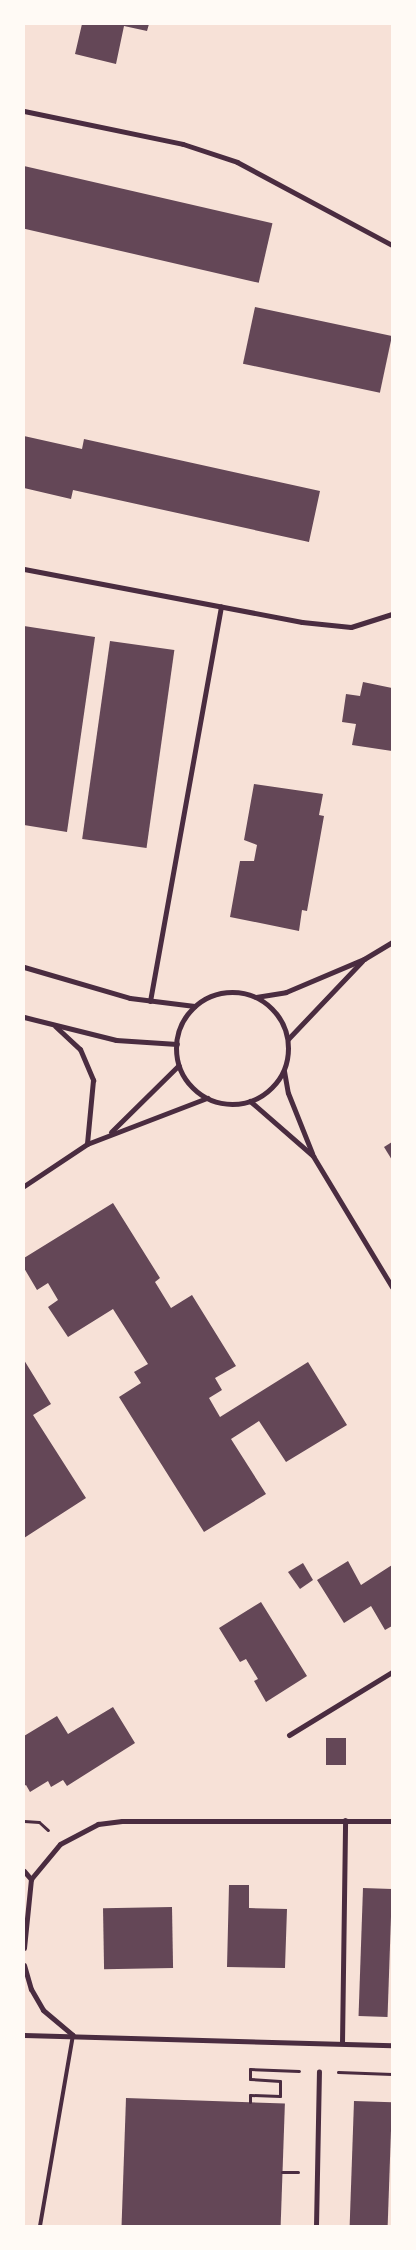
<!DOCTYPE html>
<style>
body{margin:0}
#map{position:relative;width:416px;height:2250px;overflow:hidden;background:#f7e1d7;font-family:"PT Sans",sans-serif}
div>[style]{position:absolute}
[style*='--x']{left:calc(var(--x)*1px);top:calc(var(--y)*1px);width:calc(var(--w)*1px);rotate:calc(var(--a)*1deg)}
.building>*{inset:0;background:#644757;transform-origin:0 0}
.path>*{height:3px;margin:-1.5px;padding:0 1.5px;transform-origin:1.5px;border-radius:1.5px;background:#4a2c40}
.service>*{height:4px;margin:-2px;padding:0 2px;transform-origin:2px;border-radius:2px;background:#4a2c40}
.pedestrian>*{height:4.5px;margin:-2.25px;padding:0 2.25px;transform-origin:2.25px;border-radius:2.25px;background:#4a2c40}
.minor>*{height:5px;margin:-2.5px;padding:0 2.5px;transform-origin:2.5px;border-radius:2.5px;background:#4a2c40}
.minor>.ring{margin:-2.5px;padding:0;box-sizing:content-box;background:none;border:5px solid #4a2c40;border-radius:50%}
span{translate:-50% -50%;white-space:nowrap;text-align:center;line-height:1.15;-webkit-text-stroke:5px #fffaf5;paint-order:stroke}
.frame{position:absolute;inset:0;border:25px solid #fffaf5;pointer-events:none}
</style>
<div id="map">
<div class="building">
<div style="clip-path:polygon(82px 24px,149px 24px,147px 31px,124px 26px,116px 64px,75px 54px)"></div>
<div style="left:24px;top:166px;width:255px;height:61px;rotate:13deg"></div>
<div style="left:255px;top:307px;width:140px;height:58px;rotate:12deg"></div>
<div style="clip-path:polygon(24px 436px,82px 449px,84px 439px,320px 491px,309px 542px,73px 490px,71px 499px,24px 488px)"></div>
<div style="clip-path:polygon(24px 626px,95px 637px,67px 832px,24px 825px)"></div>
<div style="left:110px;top:641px;width:65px;height:200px;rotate:8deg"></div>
<div style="clip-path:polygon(363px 682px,392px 688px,392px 751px,352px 745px,356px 724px,342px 722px,346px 694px,360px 696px)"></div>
<div style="clip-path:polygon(254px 784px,323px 794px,319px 815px,324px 816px,307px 911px,302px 910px,299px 931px,230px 917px,240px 861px,254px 861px,257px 845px,244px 840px)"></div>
<div style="clip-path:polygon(392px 1142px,392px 1160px,384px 1147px)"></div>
<div style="clip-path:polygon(113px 1203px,160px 1278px,155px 1282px,171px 1308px,192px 1295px,236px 1366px,215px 1378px,222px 1390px,209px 1398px,220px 1417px,308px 1362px,347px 1425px,286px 1462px,259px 1421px,231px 1439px,266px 1494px,204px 1532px,119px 1397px,141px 1383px,134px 1372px,148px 1364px,113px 1309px,68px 1337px,48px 1307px,58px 1300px,48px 1283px,37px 1290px,24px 1268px,24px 1258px)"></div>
<div style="clip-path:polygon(24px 1360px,51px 1404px,33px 1415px,86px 1498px,24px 1538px)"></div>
<div style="clip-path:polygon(348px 1561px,361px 1585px,392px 1565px,392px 1626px,385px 1630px,371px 1606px,344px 1623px,317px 1580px)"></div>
<div style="clip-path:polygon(303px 1563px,313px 1580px,300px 1589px,288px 1572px)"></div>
<div style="clip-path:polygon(261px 1602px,307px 1676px,266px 1702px,254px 1681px,258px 1679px,246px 1659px,240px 1662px,219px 1628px)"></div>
<div style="clip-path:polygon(113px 1707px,135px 1743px,67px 1786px,63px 1780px,51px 1787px,48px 1781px,30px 1792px,26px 1785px,24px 1786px,24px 1736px,57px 1716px,68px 1734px)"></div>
<div style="left:346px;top:1738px;width:27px;height:20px;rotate:90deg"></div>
<div style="clip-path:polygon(229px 1885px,249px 1885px,249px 1908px,287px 1909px,285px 1968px,227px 1967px)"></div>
<div style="left:363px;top:1888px;width:29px;height:128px;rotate:2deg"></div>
<div style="left:172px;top:1907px;width:61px;height:69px;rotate:89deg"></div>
<div style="left:126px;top:2098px;width:159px;height:128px;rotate:2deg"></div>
<div style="left:354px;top:2101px;width:38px;height:125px;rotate:2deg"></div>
</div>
<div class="path">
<div style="--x:24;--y:1821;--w:15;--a:4"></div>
<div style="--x:39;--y:1822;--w:12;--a:42"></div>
<div style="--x:338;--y:2072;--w:54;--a:2.1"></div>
<div style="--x:250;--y:2102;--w:7;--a:-90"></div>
<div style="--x:250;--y:2095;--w:30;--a:2"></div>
<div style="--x:280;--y:2096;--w:15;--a:-90"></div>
<div style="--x:280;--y:2081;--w:30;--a:-176"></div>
<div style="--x:250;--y:2079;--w:10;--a:-90"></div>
<div style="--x:250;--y:2069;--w:49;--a:2.3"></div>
<div style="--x:282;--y:2172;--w:16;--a:0"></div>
</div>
<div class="service">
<div style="--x:40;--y:2226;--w:194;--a:-80.2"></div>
</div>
<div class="pedestrian">
<div style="--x:316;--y:2226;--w:154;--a:-88.9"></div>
</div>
<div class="minor">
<div style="--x:24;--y:111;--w:162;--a:11.7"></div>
<div style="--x:183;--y:144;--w:57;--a:18.4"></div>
<div style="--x:237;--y:162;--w:176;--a:28.2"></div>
<div style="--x:24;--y:569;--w:283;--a:10.8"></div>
<div style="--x:302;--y:622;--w:49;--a:5.8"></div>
<div style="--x:351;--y:627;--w:43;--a:-17.6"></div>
<div style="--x:24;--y:967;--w:110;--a:16.3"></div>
<div style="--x:130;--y:998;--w:65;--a:7"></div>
<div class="ring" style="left:176px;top:992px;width:107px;height:107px"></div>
<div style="--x:256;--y:997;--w:30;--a:-9"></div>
<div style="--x:286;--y:992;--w:85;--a:-22.9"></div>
<div style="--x:364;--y:959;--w:33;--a:-31"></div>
<div style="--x:150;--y:1001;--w:401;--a:-79.8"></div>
<div style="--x:24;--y:1017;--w:95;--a:14"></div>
<div style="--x:116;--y:1040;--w:61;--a:3.8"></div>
<div style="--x:55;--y:1026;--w:34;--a:43"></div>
<div style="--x:80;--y:1049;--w:34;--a:67"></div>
<div style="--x:93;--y:1080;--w:64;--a:95.4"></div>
<div style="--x:288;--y:1039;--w:108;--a:-46.5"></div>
<div style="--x:284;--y:1071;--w:22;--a:80"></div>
<div style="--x:288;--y:1093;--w:65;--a:68.2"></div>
<div style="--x:250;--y:1101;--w:84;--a:41.1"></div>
<div style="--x:313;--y:1156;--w:153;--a:58.9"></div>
<div style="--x:111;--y:1132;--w:95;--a:-44.6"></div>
<div style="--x:24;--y:1186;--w:76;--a:-33.7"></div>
<div style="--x:87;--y:1144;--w:129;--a:-21"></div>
<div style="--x:289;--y:1735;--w:121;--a:-31.5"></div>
<div style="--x:24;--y:1871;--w:11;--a:49"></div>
<div style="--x:24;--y:1948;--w:69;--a:-84.2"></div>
<div style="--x:31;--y:1879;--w:45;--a:-50.4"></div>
<div style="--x:60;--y:1844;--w:43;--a:-27.8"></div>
<div style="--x:98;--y:1824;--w:24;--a:-7"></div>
<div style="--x:122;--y:1821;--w:270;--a:0"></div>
<div style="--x:24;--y:1965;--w:25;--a:74"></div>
<div style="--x:31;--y:1989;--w:24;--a:60"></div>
<div style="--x:43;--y:2010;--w:39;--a:40"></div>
<div style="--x:24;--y:2035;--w:368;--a:1.6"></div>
<div style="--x:342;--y:2043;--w:223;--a:-89.2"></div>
</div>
<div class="frame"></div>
</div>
